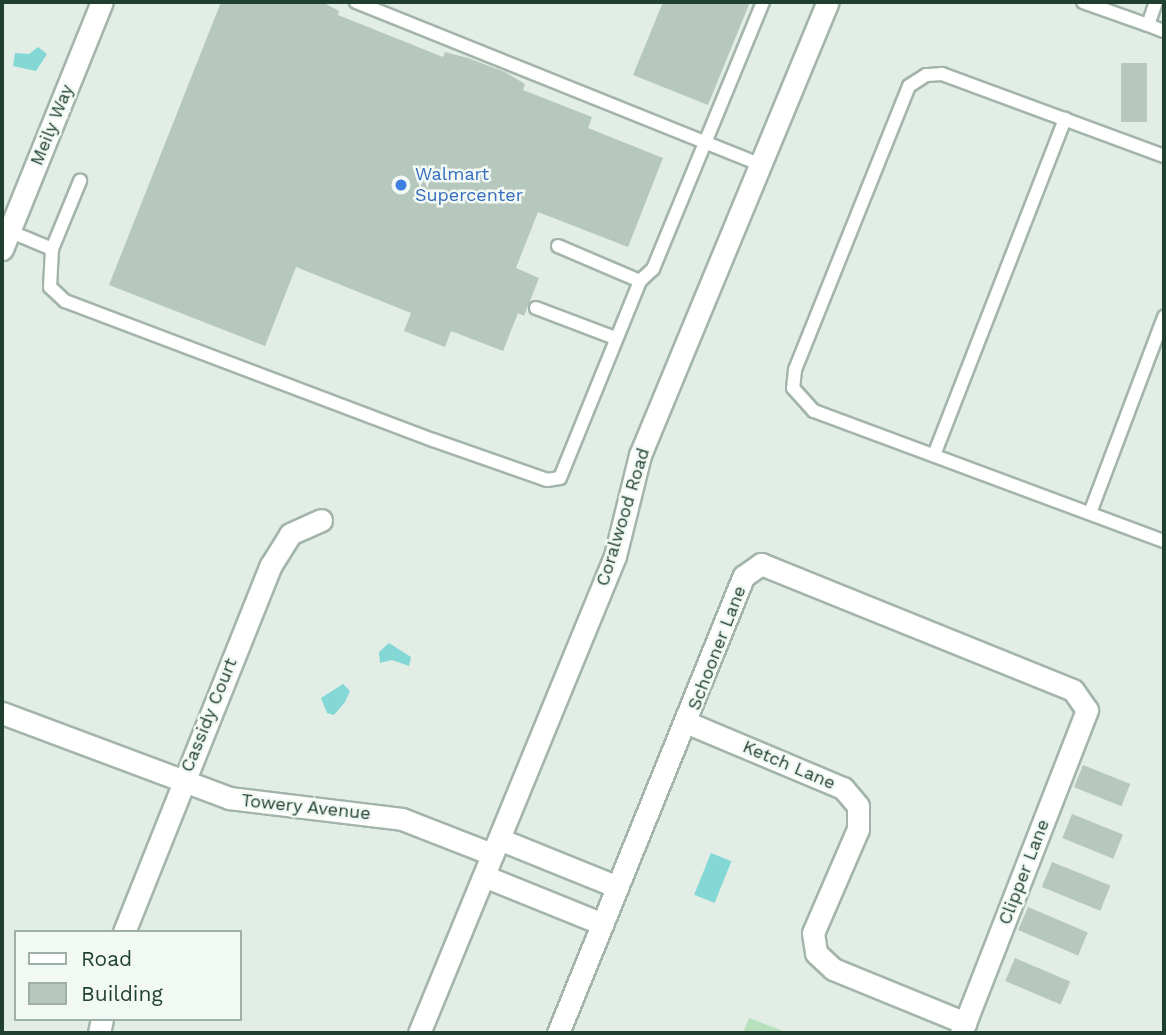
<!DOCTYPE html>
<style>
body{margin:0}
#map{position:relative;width:1166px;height:1035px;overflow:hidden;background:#e1ede5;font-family:"Work Sans",sans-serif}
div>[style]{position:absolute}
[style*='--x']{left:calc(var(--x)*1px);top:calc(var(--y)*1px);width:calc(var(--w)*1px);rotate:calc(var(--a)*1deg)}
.green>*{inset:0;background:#b7e0bc}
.water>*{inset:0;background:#83d8d6;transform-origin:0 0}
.building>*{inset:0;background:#b6c8be;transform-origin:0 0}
.roads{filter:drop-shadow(2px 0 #a3b5ab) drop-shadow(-2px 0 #a3b5ab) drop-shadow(0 2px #a3b5ab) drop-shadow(0 -2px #a3b5ab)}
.lane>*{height:12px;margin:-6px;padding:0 6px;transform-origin:6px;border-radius:6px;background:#fff}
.street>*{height:21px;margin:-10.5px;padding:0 10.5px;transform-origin:10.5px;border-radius:10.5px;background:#fff}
.dots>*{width:19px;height:19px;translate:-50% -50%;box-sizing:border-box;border:4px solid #f2f9f4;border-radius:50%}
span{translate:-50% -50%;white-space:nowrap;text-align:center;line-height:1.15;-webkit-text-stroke:5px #f2f9f4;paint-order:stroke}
.street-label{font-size:18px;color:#1f3f31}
.shop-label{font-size:18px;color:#366cbe}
.left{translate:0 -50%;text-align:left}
.frame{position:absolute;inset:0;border:4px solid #1f3f31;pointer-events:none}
.legend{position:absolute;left:14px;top:930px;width:228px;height:91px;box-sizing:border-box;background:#f2f9f4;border:2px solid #9eafa6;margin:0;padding:9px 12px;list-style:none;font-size:21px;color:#1f3f31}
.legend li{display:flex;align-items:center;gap:14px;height:35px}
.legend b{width:35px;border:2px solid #9eafa6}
</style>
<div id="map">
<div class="green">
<div style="clip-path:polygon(749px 1018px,789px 1033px,743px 1033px)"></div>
</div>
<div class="water">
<div style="clip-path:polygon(38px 47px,47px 54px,36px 71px,13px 66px,15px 53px,29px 54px)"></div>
<div style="clip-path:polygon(389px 643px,411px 657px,409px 666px,392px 660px,380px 663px,379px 652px)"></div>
<div style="clip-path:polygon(343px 684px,350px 691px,345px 702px,334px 715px,327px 713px,321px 698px)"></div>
<div style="left:711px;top:853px;width:22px;height:45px;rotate:22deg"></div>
</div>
<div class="building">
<div style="clip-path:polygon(221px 2px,322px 2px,339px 11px,338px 15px,443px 57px,445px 52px,468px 58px,505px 72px,525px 84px,523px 90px,592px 117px,588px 128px,663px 158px,628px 247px,538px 212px,516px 268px,539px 278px,524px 316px,518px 313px,503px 351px,451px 331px,445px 347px,404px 331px,411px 313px,296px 267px,265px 346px,109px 285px)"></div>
<div style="clip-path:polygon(663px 2px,750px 2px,708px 105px,633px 75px)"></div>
<div style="left:1121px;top:63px;width:26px;height:59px"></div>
<div style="left:1083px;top:765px;width:51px;height:24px;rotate:22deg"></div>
<div style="left:1072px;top:814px;width:55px;height:26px;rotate:22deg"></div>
<div style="left:1052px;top:862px;width:63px;height:27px;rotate:22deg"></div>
<div style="left:1028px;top:907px;width:65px;height:25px;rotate:23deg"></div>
<div style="left:1015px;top:958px;width:60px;height:25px;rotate:23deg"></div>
</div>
<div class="roads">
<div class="lane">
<div style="--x:356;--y:2;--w:435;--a:21.9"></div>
<div style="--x:1083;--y:2;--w:69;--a:19.5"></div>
<div style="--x:1148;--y:25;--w:24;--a:-71"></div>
<div style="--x:1148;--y:25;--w:17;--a:21"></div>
<div style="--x:1164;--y:156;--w:237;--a:-159.7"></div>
<div style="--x:942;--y:74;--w:16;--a:176"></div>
<div style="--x:926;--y:75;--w:20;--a:147"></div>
<div style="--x:909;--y:86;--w:306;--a:111.9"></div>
<div style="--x:795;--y:370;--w:18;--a:96"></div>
<div style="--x:793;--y:388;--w:31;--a:48"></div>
<div style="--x:814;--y:411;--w:373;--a:20.4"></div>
<div style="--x:9;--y:231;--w:47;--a:22.7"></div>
<div style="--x:52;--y:249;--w:38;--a:93"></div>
<div style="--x:50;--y:287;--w:21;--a:43"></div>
<div style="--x:65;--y:301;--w:393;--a:20.7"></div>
<div style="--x:433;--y:440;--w:121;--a:19.3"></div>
<div style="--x:547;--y:480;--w:13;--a:-9"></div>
<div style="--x:560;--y:478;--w:213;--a:-67.9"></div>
<div style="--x:640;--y:281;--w:18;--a:-43"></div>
<div style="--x:653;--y:269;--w:289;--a:-67.6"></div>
<div style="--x:558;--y:246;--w:89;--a:23.1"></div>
<div style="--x:52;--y:249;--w:74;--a:-67.6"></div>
<div style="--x:536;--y:308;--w:85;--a:20.8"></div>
<div style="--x:934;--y:455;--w:361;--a:-68.7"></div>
<div style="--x:1090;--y:513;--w:210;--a:-69.3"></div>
</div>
<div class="street">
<div style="--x:2;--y:249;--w:266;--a:-68"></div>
<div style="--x:2;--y:713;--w:242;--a:20.5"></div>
<div style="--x:229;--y:798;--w:174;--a:6.9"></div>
<div style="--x:402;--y:819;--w:97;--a:21.3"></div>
<div style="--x:688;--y:723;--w:168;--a:22.8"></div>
<div style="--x:843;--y:788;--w:23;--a:50"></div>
<div style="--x:858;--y:806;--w:23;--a:90"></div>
<div style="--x:858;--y:829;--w:113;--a:113.4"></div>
<div style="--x:813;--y:933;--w:20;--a:81"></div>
<div style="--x:816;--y:953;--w:23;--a:43"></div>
<div style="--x:833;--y:969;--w:143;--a:22.2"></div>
<div style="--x:499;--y:839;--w:128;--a:22"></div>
<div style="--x:484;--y:876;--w:128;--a:22"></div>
<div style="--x:124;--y:932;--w:395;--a:-68.2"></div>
<div style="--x:271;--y:565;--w:36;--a:-58"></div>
<div style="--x:290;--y:534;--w:34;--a:-24"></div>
<div style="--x:99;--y:1033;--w:14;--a:-78"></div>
<div style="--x:419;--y:1033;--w:516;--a:-67.66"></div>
<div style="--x:615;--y:556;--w:104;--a:-76.1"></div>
<div style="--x:640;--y:455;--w:490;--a:-67.5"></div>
<div style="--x:558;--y:1033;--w:493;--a:-67.9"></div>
<div style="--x:744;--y:576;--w:21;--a:-35"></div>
<div style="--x:761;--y:564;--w:336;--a:22"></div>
<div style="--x:1073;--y:690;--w:24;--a:55"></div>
<div style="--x:1087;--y:710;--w:347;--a:111.3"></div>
</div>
</div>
<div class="dots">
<div style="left:401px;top:185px;background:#3f7fe0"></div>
</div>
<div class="street-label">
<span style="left:52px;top:125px;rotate:-68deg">Meily Way</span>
<span style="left:623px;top:517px;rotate:-73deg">Coralwood Road</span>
<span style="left:717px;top:648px;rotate:-69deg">Schooner Lane</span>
<span style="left:209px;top:715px;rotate:-68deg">Cassidy Court</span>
<span style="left:789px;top:765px;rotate:23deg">Ketch Lane</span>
<span style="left:306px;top:807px;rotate:6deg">Towery Avenue</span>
<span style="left:1024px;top:872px;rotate:-69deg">Clipper Lane</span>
</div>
<div class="shop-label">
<span class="left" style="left:415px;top:185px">Walmart<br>Supercenter</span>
</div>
<div class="frame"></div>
<ul class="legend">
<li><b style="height:9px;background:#fff"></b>Road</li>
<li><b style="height:19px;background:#b6c8be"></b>Building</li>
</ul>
</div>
